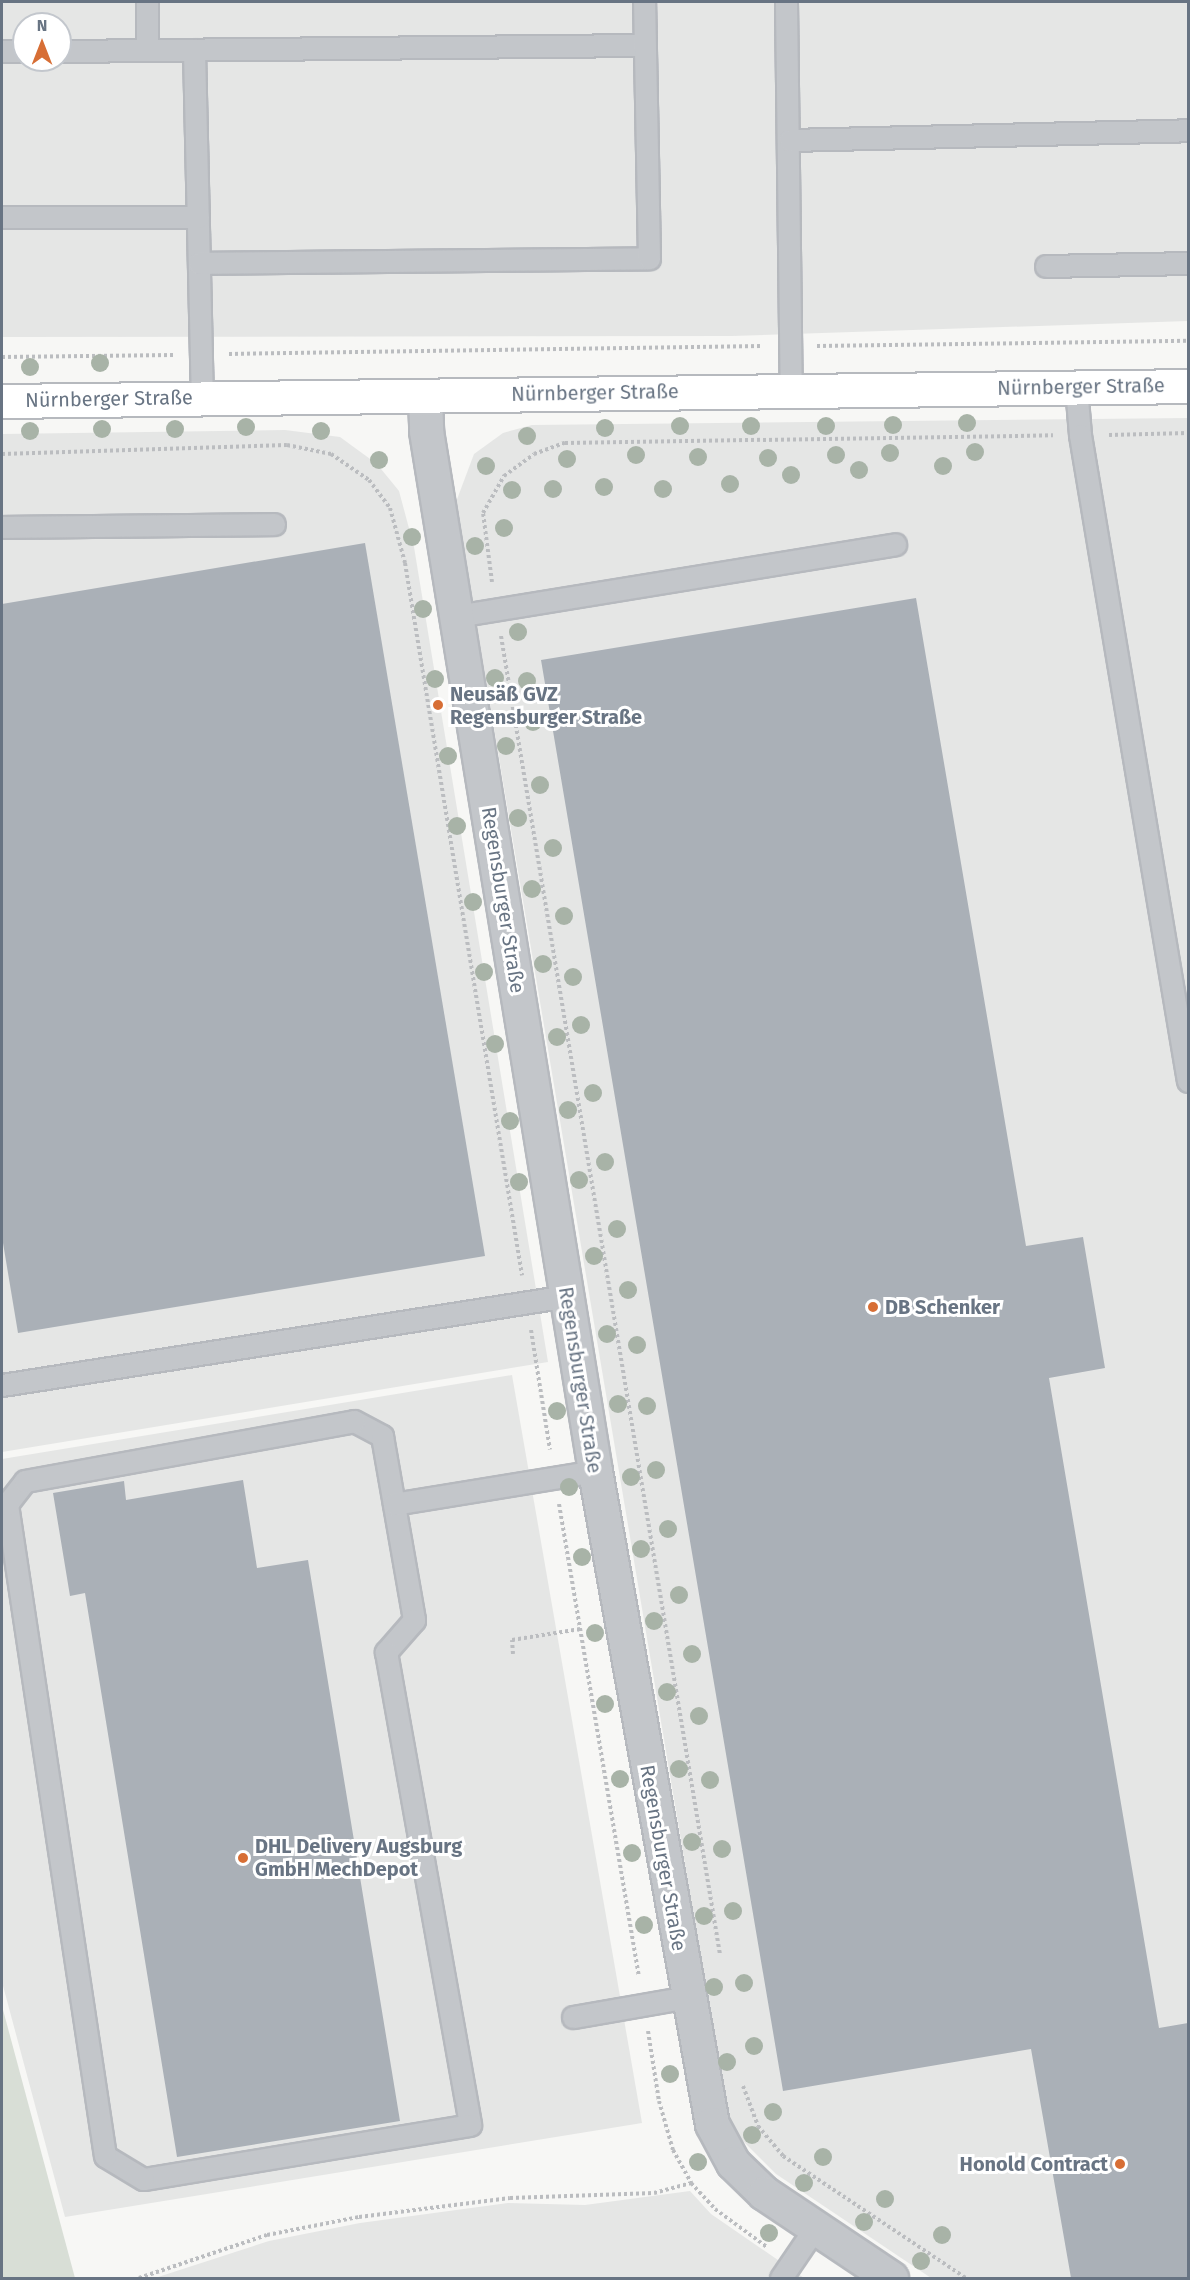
<!DOCTYPE html>
<meta charset="utf-8">
<style>
body{margin:0}
#map{position:relative;width:1190px;height:2280px;overflow:hidden;background:#f7f7f5;font-family:"Fira Sans",sans-serif}
div>[style]{position:absolute}
[style*='--x']{left:calc(var(--x)*1px);top:calc(var(--y)*1px);width:calc(var(--w)*1px);rotate:calc(var(--a)*1deg)}
.built>*{inset:0;background:#e5e6e5}
.green>*{inset:0;background:#d8ded6}
.building>*{inset:0;background:#aab0b7}
.path>*{height:4px;margin-top:-2px;transform-origin:0;background:repeating-linear-gradient(90deg,#bbbdc0 0 3px,transparent 0 6px)}
.roads{filter:drop-shadow(2px 0 #b6b9be) drop-shadow(-2px 0 #b6b9be) drop-shadow(0 2px #b6b9be) drop-shadow(0 -2px #b6b9be)}
.lane>*{height:21px;margin:-10.5px;padding:0 10.5px;transform-origin:10.5px;border-radius:10.5px;background:#c3c6ca}
.street>*{height:33px;margin:-16.5px;padding:0 16.5px;transform-origin:16.5px;border-radius:16.5px;background:#c3c6ca}
.secondary>*{height:33px;margin:-16.5px;padding:0 16.5px;transform-origin:16.5px;border-radius:16.5px;background:#fff}
.trees>*{width:18px;height:18px;margin:-9px;border-radius:50%;background:#a8b3a7}
.dots>*{width:16px;height:16px;translate:-50% -50%;box-sizing:border-box;border:3px solid #fff;border-radius:50%}
span{translate:-50% -50%;white-space:nowrap;text-align:center;line-height:1.15;-webkit-text-stroke:6px #fff;paint-order:stroke}
.street-label{font-size:20px;color:#687483}
.poi-label{font-size:20px;color:#687483;font-weight:700}
.left{translate:0 -50%;text-align:left}
.right{translate:-100% -50%;text-align:right}
.frame{position:absolute;inset:0;border:3px solid #687483;pointer-events:none}
.north{position:absolute;left:12px;top:12px;width:60px;height:60px;box-sizing:border-box;background:#fff;border:2px solid #c3c7cd;border-radius:50%;rotate:0deg;font-size:16px;font-weight:700;line-height:24px;text-align:center;color:#687483}
.north::after{content:'';display:block;margin:auto;width:21px;height:27px;background:#d76e35;clip-path:polygon(50% 0,100% 100%,50% 72%,0 100%)}
</style>
<div id="map">
<div class="built">
<div style="clip-path:polygon(evenodd,2px 2px,1188px 2px,1188px 321px,732px 336px,2px 337px,2px 2px,24px 24px,60px 24px,60px 60px,24px 60px,24px 24px)"></div>
<div style="clip-path:polygon(1188px 418px,1188px 2278px,931px 2278px,776px 2174px,738px 2136px,726px 2108px,456px 502px,474px 454px,503px 433px,532px 425px)"></div>
<div style="clip-path:polygon(285px 430px,340px 437px,377px 464px,399px 491px,414px 547px,548px 1362px,2px 1452px,2px 434px)"></div>
<div style="clip-path:polygon(512px 1375px,642px 2123px,65px 2217px,2px 1982px,2px 1459px)"></div>
<div style="clip-path:polygon(690px 2191px,711px 2214px,804px 2278px,155px 2278px,269px 2241px,360px 2223px,508px 2203px,585px 2205px)"></div>
</div>
<div class="green">
<div style="clip-path:polygon(2px 2006px,75px 2278px,2px 2278px)"></div>
</div>
<div class="building">
<div style="clip-path:polygon(365px 543px,485px 1256px,18px 1333px,2px 1237px,2px 604px)"></div>
<div style="clip-path:polygon(916px 598px,1026px 1246px,1083px 1237px,1105px 1368px,1049px 1378px,1159px 2028px,1188px 2023px,1188px 2278px,1071px 2278px,1031px 2049px,783px 2091px,541px 660px)"></div>
<div style="clip-path:polygon(243px 1480px,257px 1568px,308px 1560px,400px 2121px,177px 2157px,85px 1593px,70px 1596px,53px 1493px,124px 1481px,126px 1500px)"></div>
</div>
<div class="path">
<div style="--x:817;--y:346;--w:371;--a:-0.8"></div>
<div style="--x:229;--y:354;--w:533;--a:-0.86"></div>
<div style="--x:2;--y:357;--w:172;--a:-0.7"></div>
<div style="--x:1109;--y:435;--w:79;--a:-1.5"></div>
<div style="--x:2;--y:454;--w:285;--a:-1.8"></div>
<div style="--x:287;--y:445;--w:45;--a:11.6"></div>
<div style="--x:331;--y:454;--w:46;--a:34.4"></div>
<div style="--x:369;--y:480;--w:35;--a:53"></div>
<div style="--x:390;--y:508;--w:57;--a:74.7"></div>
<div style="--x:405;--y:563;--w:722;--a:80.67"></div>
<div style="--x:492;--y:582;--w:70;--a:-97.4"></div>
<div style="--x:483;--y:513;--w:43;--a:-60.4"></div>
<div style="--x:504;--y:476;--w:37;--a:-36"></div>
<div style="--x:534;--y:454;--w:33;--a:-20"></div>
<div style="--x:565;--y:443;--w:488;--a:-0.9"></div>
<div style="--x:501;--y:636;--w:1337;--a:80.57"></div>
<div style="--x:531;--y:1330;--w:121;--a:81"></div>
<div style="--x:559;--y:1504;--w:479;--a:80.4"></div>
<div style="--x:513;--y:1654;--w:14;--a:-94"></div>
<div style="--x:512;--y:1640;--w:69;--a:-9.2"></div>
<div style="--x:648;--y:2031;--w:71;--a:81.1"></div>
<div style="--x:659;--y:2101;--w:51;--a:74.1"></div>
<div style="--x:673;--y:2150;--w:38;--a:61"></div>
<div style="--x:691;--y:2183;--w:35;--a:47"></div>
<div style="--x:715;--y:2209;--w:64;--a:36.2"></div>
<div style="--x:743;--y:2086;--w:43;--a:69.4"></div>
<div style="--x:758;--y:2126;--w:39;--a:50"></div>
<div style="--x:783;--y:2156;--w:220;--a:33.7"></div>
<div style="--x:139;--y:2278;--w:135;--a:-18.6"></div>
<div style="--x:267;--y:2235;--w:94;--a:-11.1"></div>
<div style="--x:359;--y:2217;--w:152;--a:-7.2"></div>
<div style="--x:510;--y:2198;--w:144;--a:-2"></div>
<div style="--x:654;--y:2193;--w:38;--a:-15"></div>
</div>
<div class="roads">
<div class="lane">
<div style="--x:147;--y:2;--w:48;--a:90"></div>
<div style="--x:786;--y:2;--w:389;--a:89.3"></div>
<div style="--x:194;--y:50;--w:348;--a:88.7"></div>
<div style="--x:2;--y:51;--w:22;--a:0"></div>
<div style="--x:60;--y:51;--w:584;--a:-0.59"></div>
<div style="--x:790;--y:140;--w:398;--a:-1.4"></div>
<div style="--x:2;--y:217;--w:196;--a:0"></div>
<div style="--x:199;--y:263;--w:450;--a:-0.6"></div>
<div style="--x:649;--y:258;--w:256;--a:-91.1"></div>
<div style="--x:1046;--y:266;--w:142;--a:-1.2"></div>
<div style="--x:1076;--y:387;--w:48;--a:85.2"></div>
<div style="--x:1080;--y:435;--w:655;--a:80.51"></div>
<div style="--x:2;--y:527;--w:272;--a:-0.6"></div>
<div style="--x:457;--y:616;--w:444;--a:-9.3"></div>
<div style="--x:2;--y:1385;--w:572;--a:-8.95"></div>
<div style="--x:354;--y:1421;--w:32;--a:28"></div>
<div style="--x:382;--y:1436;--w:187;--a:80.1"></div>
<div style="--x:414;--y:1620;--w:43;--a:131.2"></div>
<div style="--x:386;--y:1652;--w:480;--a:79.9"></div>
<div style="--x:470;--y:2125;--w:331;--a:170.6"></div>
<div style="--x:143;--y:2179;--w:44;--a:-148.8"></div>
<div style="--x:105;--y:2156;--w:659;--a:-98.55"></div>
<div style="--x:7;--y:1504;--w:29;--a:-52"></div>
<div style="--x:25;--y:1481;--w:334;--a:-10.3"></div>
<div style="--x:394;--y:1504;--w:204;--a:-9.3"></div>
<div style="--x:573;--y:2017;--w:117;--a:-9.9"></div>
<div style="--x:781;--y:2278;--w:60;--a:-55.8"></div>
</div>
<div class="street">
<div style="--x:425;--y:396;--w:35;--a:88"></div>
<div style="--x:426;--y:431;--w:1054;--a:80.77"></div>
<div style="--x:595;--y:1471;--w:663;--a:79.84"></div>
<div style="--x:712;--y:2124;--w:44;--a:61.7"></div>
<div style="--x:733;--y:2163;--w:43;--a:44.1"></div>
<div style="--x:764;--y:2193;--w:153;--a:33.8"></div>
</div>
<div class="secondary">
<div style="--x:2;--y:401;--w:1186;--a:-0.72"></div>
</div>
</div>
<div class="trees">
<div style="left:100px;top:363px"></div>
<div style="left:30px;top:367px"></div>
<div style="left:967px;top:423px"></div>
<div style="left:893px;top:425px"></div>
<div style="left:680px;top:426px"></div>
<div style="left:751px;top:426px"></div>
<div style="left:826px;top:426px"></div>
<div style="left:246px;top:427px"></div>
<div style="left:605px;top:428px"></div>
<div style="left:102px;top:429px"></div>
<div style="left:175px;top:429px"></div>
<div style="left:30px;top:431px"></div>
<div style="left:321px;top:431px"></div>
<div style="left:527px;top:436px"></div>
<div style="left:975px;top:452px"></div>
<div style="left:890px;top:453px"></div>
<div style="left:636px;top:455px"></div>
<div style="left:836px;top:455px"></div>
<div style="left:698px;top:457px"></div>
<div style="left:768px;top:458px"></div>
<div style="left:567px;top:459px"></div>
<div style="left:379px;top:460px"></div>
<div style="left:486px;top:466px"></div>
<div style="left:943px;top:466px"></div>
<div style="left:859px;top:470px"></div>
<div style="left:791px;top:475px"></div>
<div style="left:730px;top:484px"></div>
<div style="left:604px;top:487px"></div>
<div style="left:553px;top:489px"></div>
<div style="left:663px;top:489px"></div>
<div style="left:512px;top:490px"></div>
<div style="left:504px;top:528px"></div>
<div style="left:412px;top:537px"></div>
<div style="left:475px;top:546px"></div>
<div style="left:423px;top:609px"></div>
<div style="left:518px;top:632px"></div>
<div style="left:495px;top:678px"></div>
<div style="left:435px;top:679px"></div>
<div style="left:527px;top:681px"></div>
<div style="left:533px;top:722px"></div>
<div style="left:506px;top:746px"></div>
<div style="left:448px;top:756px"></div>
<div style="left:540px;top:785px"></div>
<div style="left:518px;top:818px"></div>
<div style="left:457px;top:826px"></div>
<div style="left:553px;top:848px"></div>
<div style="left:532px;top:889px"></div>
<div style="left:473px;top:902px"></div>
<div style="left:564px;top:916px"></div>
<div style="left:543px;top:964px"></div>
<div style="left:484px;top:972px"></div>
<div style="left:573px;top:977px"></div>
<div style="left:581px;top:1025px"></div>
<div style="left:557px;top:1037px"></div>
<div style="left:495px;top:1044px"></div>
<div style="left:593px;top:1093px"></div>
<div style="left:568px;top:1110px"></div>
<div style="left:510px;top:1121px"></div>
<div style="left:605px;top:1162px"></div>
<div style="left:579px;top:1180px"></div>
<div style="left:519px;top:1182px"></div>
<div style="left:617px;top:1229px"></div>
<div style="left:594px;top:1256px"></div>
<div style="left:628px;top:1290px"></div>
<div style="left:607px;top:1334px"></div>
<div style="left:637px;top:1345px"></div>
<div style="left:618px;top:1404px"></div>
<div style="left:647px;top:1406px"></div>
<div style="left:557px;top:1411px"></div>
<div style="left:656px;top:1470px"></div>
<div style="left:631px;top:1477px"></div>
<div style="left:569px;top:1487px"></div>
<div style="left:668px;top:1529px"></div>
<div style="left:641px;top:1549px"></div>
<div style="left:582px;top:1557px"></div>
<div style="left:679px;top:1595px"></div>
<div style="left:654px;top:1621px"></div>
<div style="left:595px;top:1633px"></div>
<div style="left:692px;top:1654px"></div>
<div style="left:667px;top:1692px"></div>
<div style="left:605px;top:1704px"></div>
<div style="left:699px;top:1716px"></div>
<div style="left:679px;top:1769px"></div>
<div style="left:620px;top:1779px"></div>
<div style="left:710px;top:1780px"></div>
<div style="left:692px;top:1842px"></div>
<div style="left:722px;top:1849px"></div>
<div style="left:632px;top:1853px"></div>
<div style="left:733px;top:1911px"></div>
<div style="left:704px;top:1916px"></div>
<div style="left:644px;top:1925px"></div>
<div style="left:744px;top:1983px"></div>
<div style="left:714px;top:1987px"></div>
<div style="left:754px;top:2046px"></div>
<div style="left:727px;top:2062px"></div>
<div style="left:670px;top:2074px"></div>
<div style="left:773px;top:2112px"></div>
<div style="left:752px;top:2135px"></div>
<div style="left:823px;top:2157px"></div>
<div style="left:698px;top:2162px"></div>
<div style="left:804px;top:2183px"></div>
<div style="left:885px;top:2199px"></div>
<div style="left:864px;top:2222px"></div>
<div style="left:769px;top:2233px"></div>
<div style="left:942px;top:2235px"></div>
<div style="left:921px;top:2261px"></div>
</div>
<div class="dots">
<div style="left:438px;top:705px;background:#d76e35"></div>
<div style="left:873px;top:1307px;background:#d76e35"></div>
<div style="left:243px;top:1858px;background:#d76e35"></div>
<div style="left:1120px;top:2164px;background:#d76e35"></div>
</div>
<div class="street-label">
<span style="left:1081px;top:387px;rotate:-1deg">Nürnberger Straße</span>
<span style="left:595px;top:393px;rotate:-1deg">Nürnberger Straße</span>
<span style="left:109px;top:399px;rotate:-1deg">Nürnberger Straße</span>
<span style="left:503px;top:900px;rotate:81deg">Regensburger Straße</span>
<span style="left:580px;top:1380px;rotate:81deg">Regensburger Straße</span>
<span style="left:663px;top:1858px;rotate:80deg">Regensburger Straße</span>
</div>
<div class="poi-label">
<span class="left" style="left:450px;top:706px">Neusäß GVZ<br>Regensburger Straße</span>
<span class="left" style="left:885px;top:1307px">DB Schenker</span>
<span class="left" style="left:255px;top:1858px">DHL Delivery Augsburg<br>GmbH MechDepot</span>
<span class="right" style="left:1108px;top:2164px">Honold Contract</span>
</div>
<div class="frame"></div>
<div class="north">N</div>
</div>
